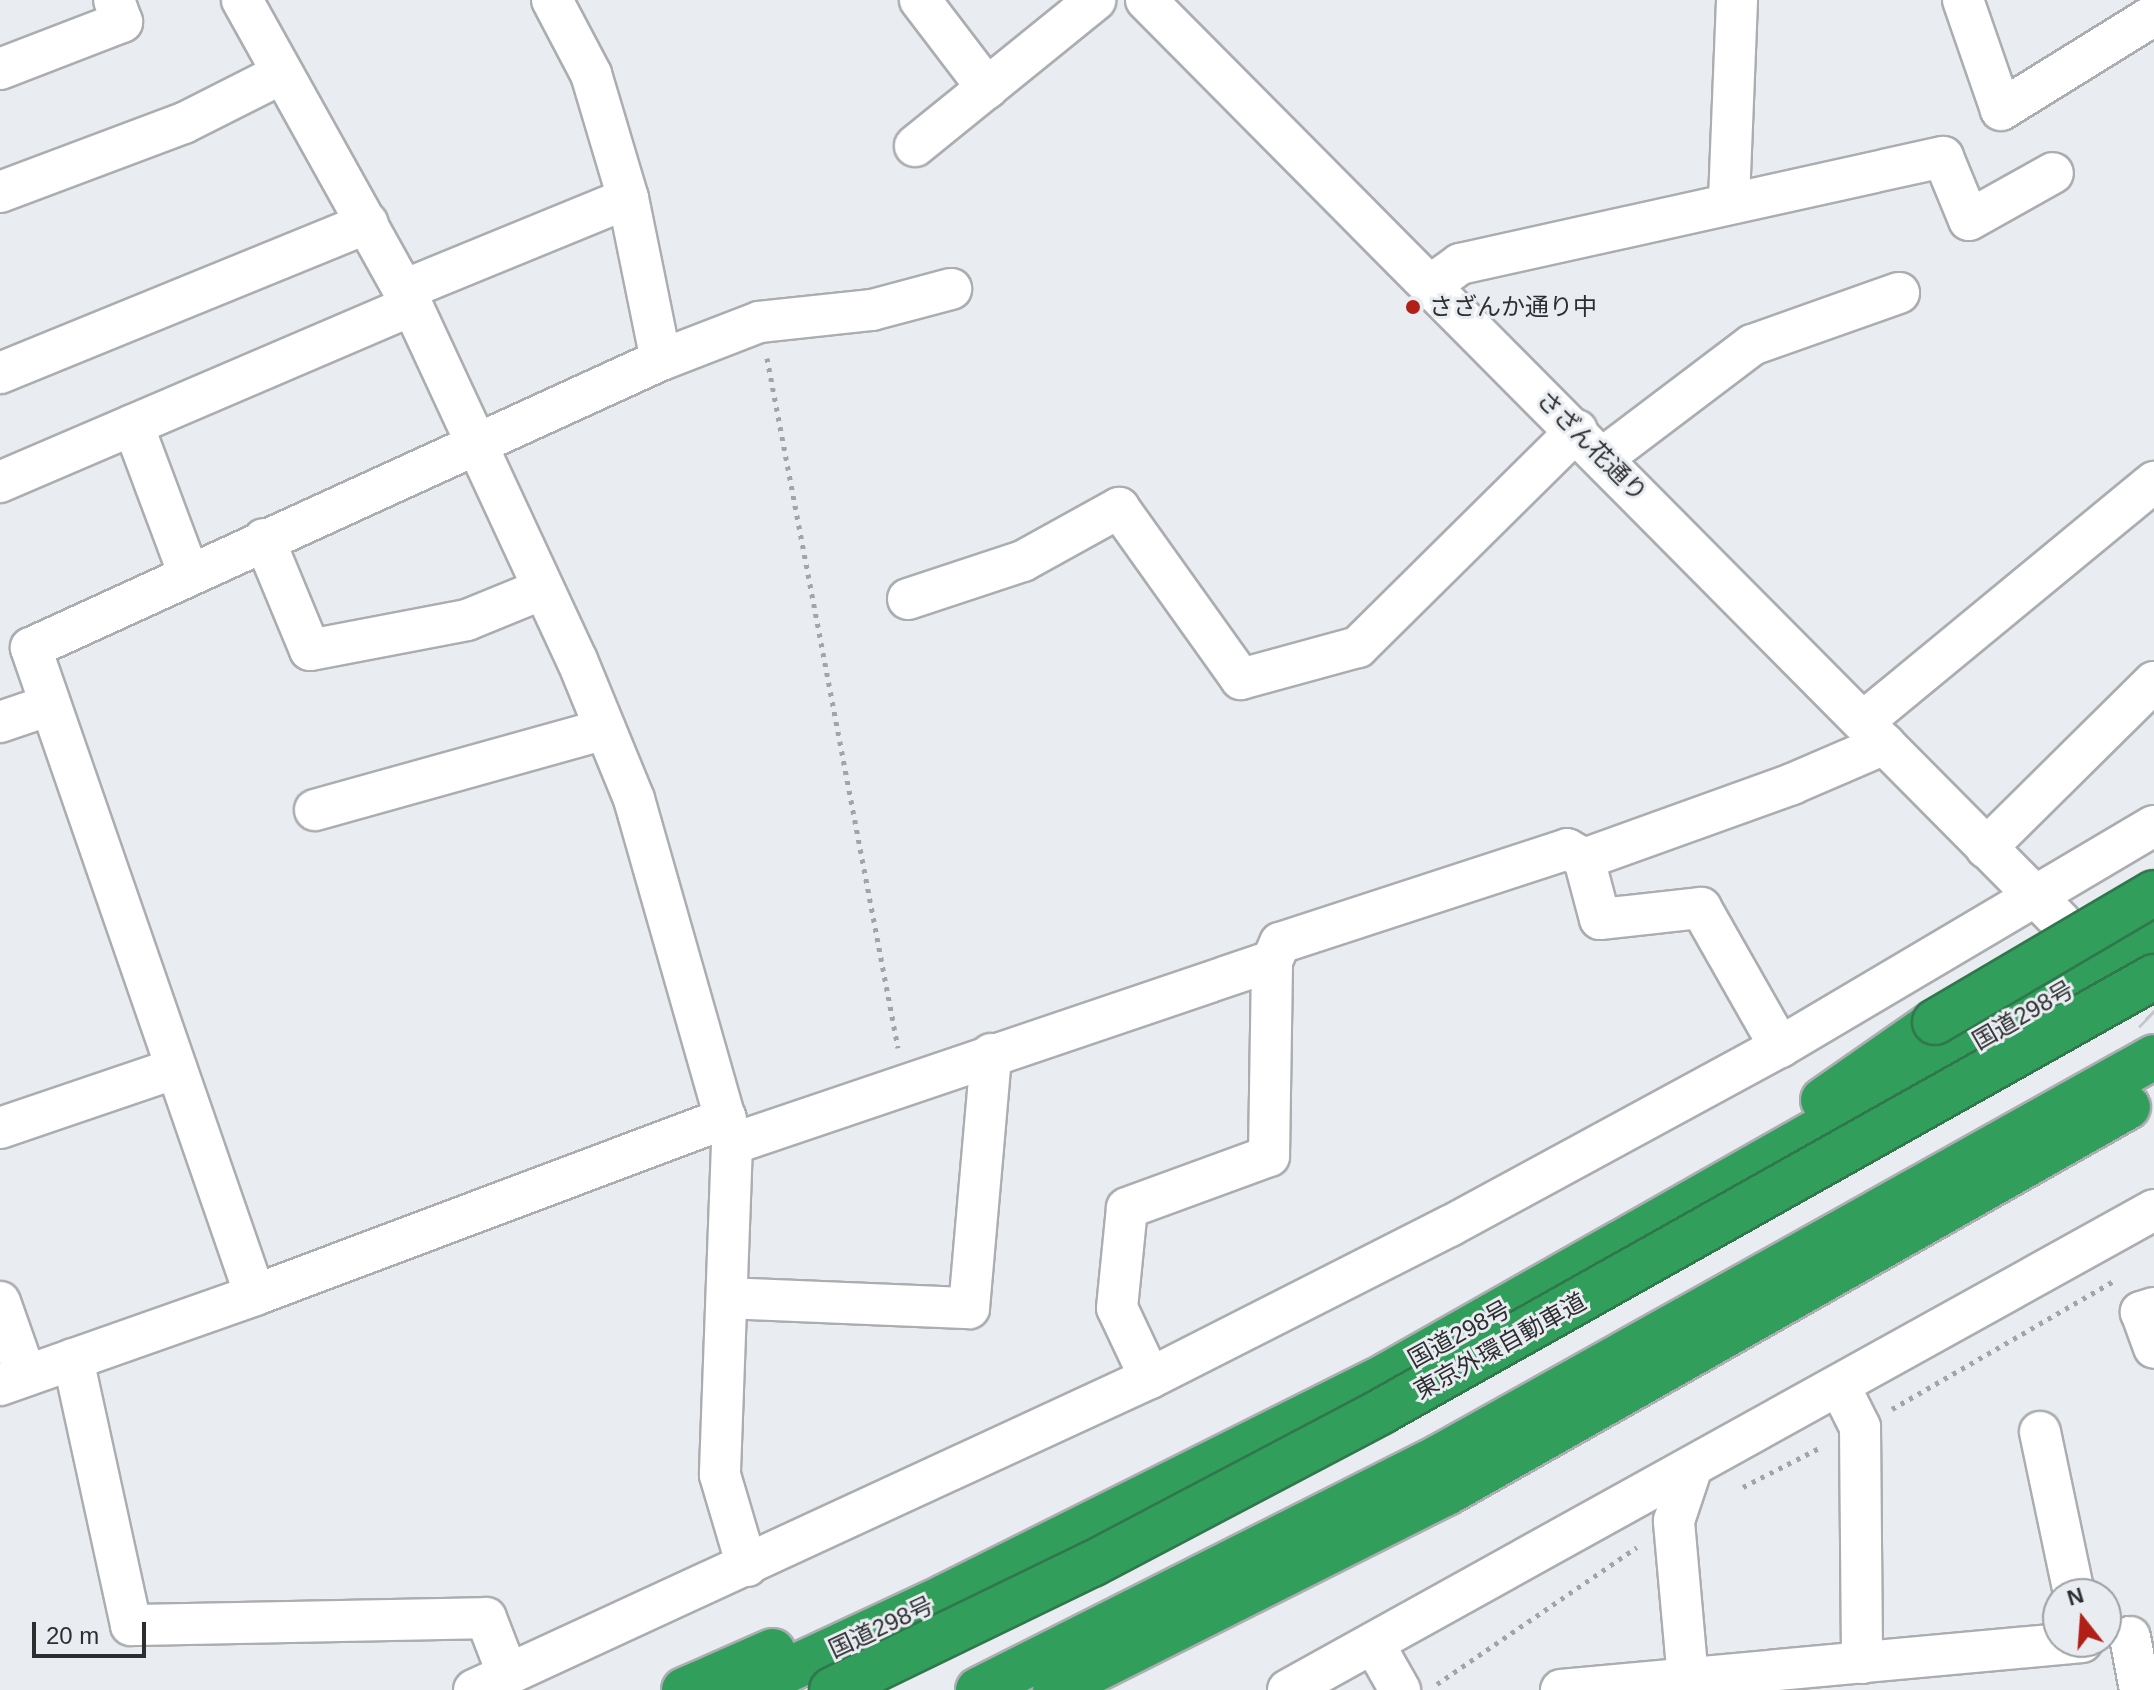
<!DOCTYPE html>
<meta charset="utf-8">
<style>
body{margin:0}
#map{position:relative;width:2154px;height:1690px;overflow:hidden;background:#e9ecf0;font-family:Arial,"Noto Sans JP",sans-serif}
div>[style]{position:absolute}
[style*='--x']{left:calc(var(--x)*1px);top:calc(var(--y)*1px);width:calc(var(--w)*1px);rotate:calc(var(--a)*1deg)}
.minor-tunnel>*{height:40px;margin-top:-20px;transform-origin:0;background:repeating-linear-gradient(90deg,#c3c6c9 0 40px,transparent 0 60px)}
.path>*{height:5px;margin-top:-2.5px;transform-origin:0;background:repeating-linear-gradient(90deg,#a2a4a7 0 4px,transparent 0 10px)}
.roads{filter:drop-shadow(2px 0 #abadb1) drop-shadow(-2px 0 #abadb1) drop-shadow(0 2px #abadb1) drop-shadow(0 -2px #abadb1)}
.minor>*{height:40px;margin:-20px;padding:0 20px;transform-origin:20px;border-radius:20px;background:#fff}
.highway>*{height:44px;margin:-22px;padding:0 22px;transform-origin:22px;border-radius:22px;background:#329e5c}
.bridges{filter:drop-shadow(2px 0 #30774c) drop-shadow(-2px 0 #30774c) drop-shadow(0 2px #30774c) drop-shadow(0 -2px #30774c)}
.highway-bridge>*{height:44px;margin:-22px;padding:0 22px;transform-origin:22px;border-radius:22px;background:#329e5c}
.dots>*{width:22px;height:22px;translate:-50% -50%;box-sizing:border-box;border:4px solid #e9ecf0;border-radius:50%}
span{translate:-50% -50%;white-space:nowrap;text-align:center;line-height:1.15;-webkit-text-stroke:6px #e9ecf0;paint-order:stroke}
.poi-label{font-size:24px;color:#2d2e2f}
.left{translate:0 -50%;text-align:left}
.street-label{font-size:24px;color:#2d2e2f}
.north{position:absolute;left:2042px;top:1578px;width:80px;height:80px;box-sizing:border-box;background:#e9ecf0;border:2px solid #9ea0a3;border-radius:50%;rotate:343deg;font-size:22px;font-weight:700;line-height:32px;text-align:center;color:#2d2e2f}
.north::after{content:'';display:block;margin:auto;width:28px;height:36px;background:#b02017;clip-path:polygon(50% 0,100% 100%,50% 72%,0 100%)}
.scale{position:absolute;left:32px;top:1622px;width:114px;height:36px;box-sizing:border-box;border:4px solid #2d2e2f;border-top:0;padding-left:10px;font-size:24px;line-height:28px;white-space:nowrap;color:#2d2e2f;-webkit-text-stroke:6px #e9ecf0;paint-order:stroke}
</style>
<div id="map">
<div class="minor-tunnel">
<div style="--x:2109;--y:970;--w:63;--a:44.4"></div>
</div>
<div class="path">
<div style="--x:767;--y:358;--w:702;--a:79.25"></div>
<div style="--x:1892;--y:1409;--w:258;--a:-30"></div>
<div style="--x:1743;--y:1487;--w:90;--a:-27.1"></div>
<div style="--x:1437;--y:1684;--w:242;--a:-34.4"></div>
</div>
<div class="roads">
<div class="minor">
<div style="--x:242;--y:0;--w:349;--a:60.9"></div>
<div style="--x:412;--y:305;--w:391;--a:65.1"></div>
<div style="--x:577;--y:660;--w:150;--a:67.7"></div>
<div style="--x:634;--y:799;--w:359;--a:74.1"></div>
<div style="--x:732;--y:1144;--w:331;--a:92.1"></div>
<div style="--x:720;--y:1475;--w:95;--a:73.5"></div>
<div style="--x:552;--y:0;--w:84;--a:62.2"></div>
<div style="--x:591;--y:74;--w:129;--a:73.4"></div>
<div style="--x:628;--y:198;--w:165;--a:78.5"></div>
<div style="--x:920;--y:0;--w:111;--a:52.7"></div>
<div style="--x:1146;--y:0;--w:1299;--a:45.22"></div>
<div style="--x:1963;--y:0;--w:116;--a:70.9"></div>
<div style="--x:2001;--y:110;--w:180;--a:-31.8"></div>
<div style="--x:0;--y:69;--w:131;--a:-21.1"></div>
<div style="--x:122;--y:22;--w:23;--a:-110"></div>
<div style="--x:915;--y:146;--w:232;--a:-39"></div>
<div style="--x:0;--y:192;--w:197;--a:-20.6"></div>
<div style="--x:184;--y:123;--w:109;--a:-26.8"></div>
<div style="--x:1729;--y:200;--w:200;--a:-87.7"></div>
<div style="--x:1431;--y:285;--w:36;--a:-36"></div>
<div style="--x:1460;--y:264;--w:495;--a:-12.5"></div>
<div style="--x:1943;--y:157;--w:68;--a:67.6"></div>
<div style="--x:1969;--y:220;--w:96;--a:-29.2"></div>
<div style="--x:404;--y:290;--w:242;--a:-22.3"></div>
<div style="--x:0;--y:373;--w:397;--a:-22.2"></div>
<div style="--x:133;--y:425;--w:160;--a:69.5"></div>
<div style="--x:1604;--y:457;--w:186;--a:-37.1"></div>
<div style="--x:1752;--y:345;--w:156;--a:-19.5"></div>
<div style="--x:0;--y:482;--w:448;--a:-23.2"></div>
<div style="--x:264;--y:539;--w:120;--a:67.5"></div>
<div style="--x:310;--y:650;--w:160;--a:-10.8"></div>
<div style="--x:467;--y:620;--w:82;--a:-22.2"></div>
<div style="--x:908;--y:599;--w:121;--a:-18.3"></div>
<div style="--x:1023;--y:561;--w:110;--a:-28.9"></div>
<div style="--x:1119;--y:508;--w:210;--a:54.5"></div>
<div style="--x:1241;--y:679;--w:121;--a:-15.3"></div>
<div style="--x:1358;--y:647;--w:308;--a:-44.7"></div>
<div style="--x:1864;--y:721;--w:376;--a:-39.5"></div>
<div style="--x:0;--y:722;--w:53;--a:-18.8"></div>
<div style="--x:315;--y:810;--w:301;--a:-15.6"></div>
<div style="--x:1986;--y:848;--w:236;--a:-44.7"></div>
<div style="--x:1584;--y:859;--w:62;--a:75.1"></div>
<div style="--x:1600;--y:919;--w:102;--a:-6.2"></div>
<div style="--x:1701;--y:908;--w:160;--a:60.4"></div>
<div style="--x:0;--y:1128;--w:186;--a:-18.8"></div>
<div style="--x:732;--y:1144;--w:570;--a:-18.72"></div>
<div style="--x:1272;--y:961;--w:20;--a:-66"></div>
<div style="--x:1280;--y:943;--w:302;--a:-18.1"></div>
<div style="--x:1567;--y:849;--w:20;--a:30"></div>
<div style="--x:1584;--y:859;--w:221;--a:-19.8"></div>
<div style="--x:1792;--y:784;--w:101;--a:-23.3"></div>
<div style="--x:255;--y:1295;--w:685;--a:-109.1"></div>
<div style="--x:31;--y:648;--w:693;--a:-24.57"></div>
<div style="--x:661;--y:360;--w:105;--a:-21.2"></div>
<div style="--x:759;--y:322;--w:114;--a:-6.1"></div>
<div style="--x:872;--y:310;--w:82;--a:-14.9"></div>
<div style="--x:727;--y:1298;--w:242;--a:2.4"></div>
<div style="--x:969;--y:1308;--w:255;--a:-85"></div>
<div style="--x:0;--y:1302;--w:78;--a:70.6"></div>
<div style="--x:2154;--y:1308;--w:14;--a:163"></div>
<div style="--x:2141;--y:1312;--w:38;--a:70"></div>
<div style="--x:73;--y:1359;--w:272;--a:77.7"></div>
<div style="--x:131;--y:1625;--w:355;--a:-1.1"></div>
<div style="--x:486;--y:1618;--w:61;--a:68.9"></div>
<div style="--x:1150;--y:1378;--w:77;--a:-115.2"></div>
<div style="--x:1117;--y:1308;--w:100;--a:-84.3"></div>
<div style="--x:1127;--y:1208;--w:151;--a:-20.1"></div>
<div style="--x:1269;--y:1156;--w:195;--a:-89.1"></div>
<div style="--x:0;--y:1385;--w:270;--a:-19.4"></div>
<div style="--x:255;--y:1295;--w:503;--a:-20.6"></div>
<div style="--x:1840;--y:1387;--w:45;--a:63.4"></div>
<div style="--x:1860;--y:1427;--w:236;--a:89.5"></div>
<div style="--x:2040;--y:1432;--w:166;--a:78.1"></div>
<div style="--x:2130;--y:1637;--w:54;--a:79.3"></div>
<div style="--x:1375;--y:1646;--w:51;--a:60.4"></div>
<div style="--x:1688;--y:1679;--w:159;--a:-95.1"></div>
<div style="--x:1674;--y:1521;--w:57;--a:-71.6"></div>
<div style="--x:474;--y:1690;--w:745;--a:-24.78"></div>
<div style="--x:1150;--y:1378;--w:336;--a:-26.9"></div>
<div style="--x:1450;--y:1226;--w:375;--a:-28.5"></div>
<div style="--x:1780;--y:1047;--w:434;--a:-30.6"></div>
<div style="--x:1288;--y:1690;--w:990;--a:-29"></div>
<div style="--x:1561;--y:1690;--w:523;--a:-5.26"></div>
</div>
<div class="highway">
<div style="--x:1823;--y:1100;--w:136;--a:-34.9"></div>
<div style="--x:684;--y:1690;--w:97;--a:-23.7"></div>
<div style="--x:745;--y:1690;--w:220;--a:-25"></div>
<div style="--x:944;--y:1597;--w:496;--a:-26.6"></div>
<div style="--x:1387;--y:1375;--w:882;--a:-29.56"></div>
<div style="--x:978;--y:1690;--w:517;--a:-26.81"></div>
<div style="--x:1439;--y:1457;--w:819;--a:-29.22"></div>
<div style="--x:1055;--y:1690;--w:436;--a:-26.7"></div>
<div style="--x:1445;--y:1494;--w:785;--a:-29.54"></div>
</div>
</div>
<div class="bridges">
<div class="highway-bridge">
<div style="--x:1935;--y:1022;--w:254;--a:-30.5"></div>
<div style="--x:832;--y:1690;--w:289;--a:-25.9"></div>
<div style="--x:1092;--y:1564;--w:326;--a:-27.8"></div>
<div style="--x:1380;--y:1412;--w:888;--a:-29.34"></div>
</div>
</div>
<div class="dots">
<div style="left:1413px;top:307px;background:#b02017"></div>
</div>
<div class="poi-label">
<span class="left" style="left:1429px;top:307px">さざんか通り中</span>
</div>
<div class="street-label">
<span style="left:1592px;top:446px;rotate:45deg">さざん花通り</span>
<span style="left:2023px;top:1015px;rotate:-30deg">国道298号</span>
<span style="left:1459px;top:1334px;rotate:-29deg">国道298号</span>
<span style="left:1500px;top:1346px;rotate:-29deg">東京外環自動車道</span>
<span style="left:881px;top:1627px;rotate:-25deg">国道298号</span>
</div>
<div class="north">N</div>
<div class="scale">20 m</div>
</div>
